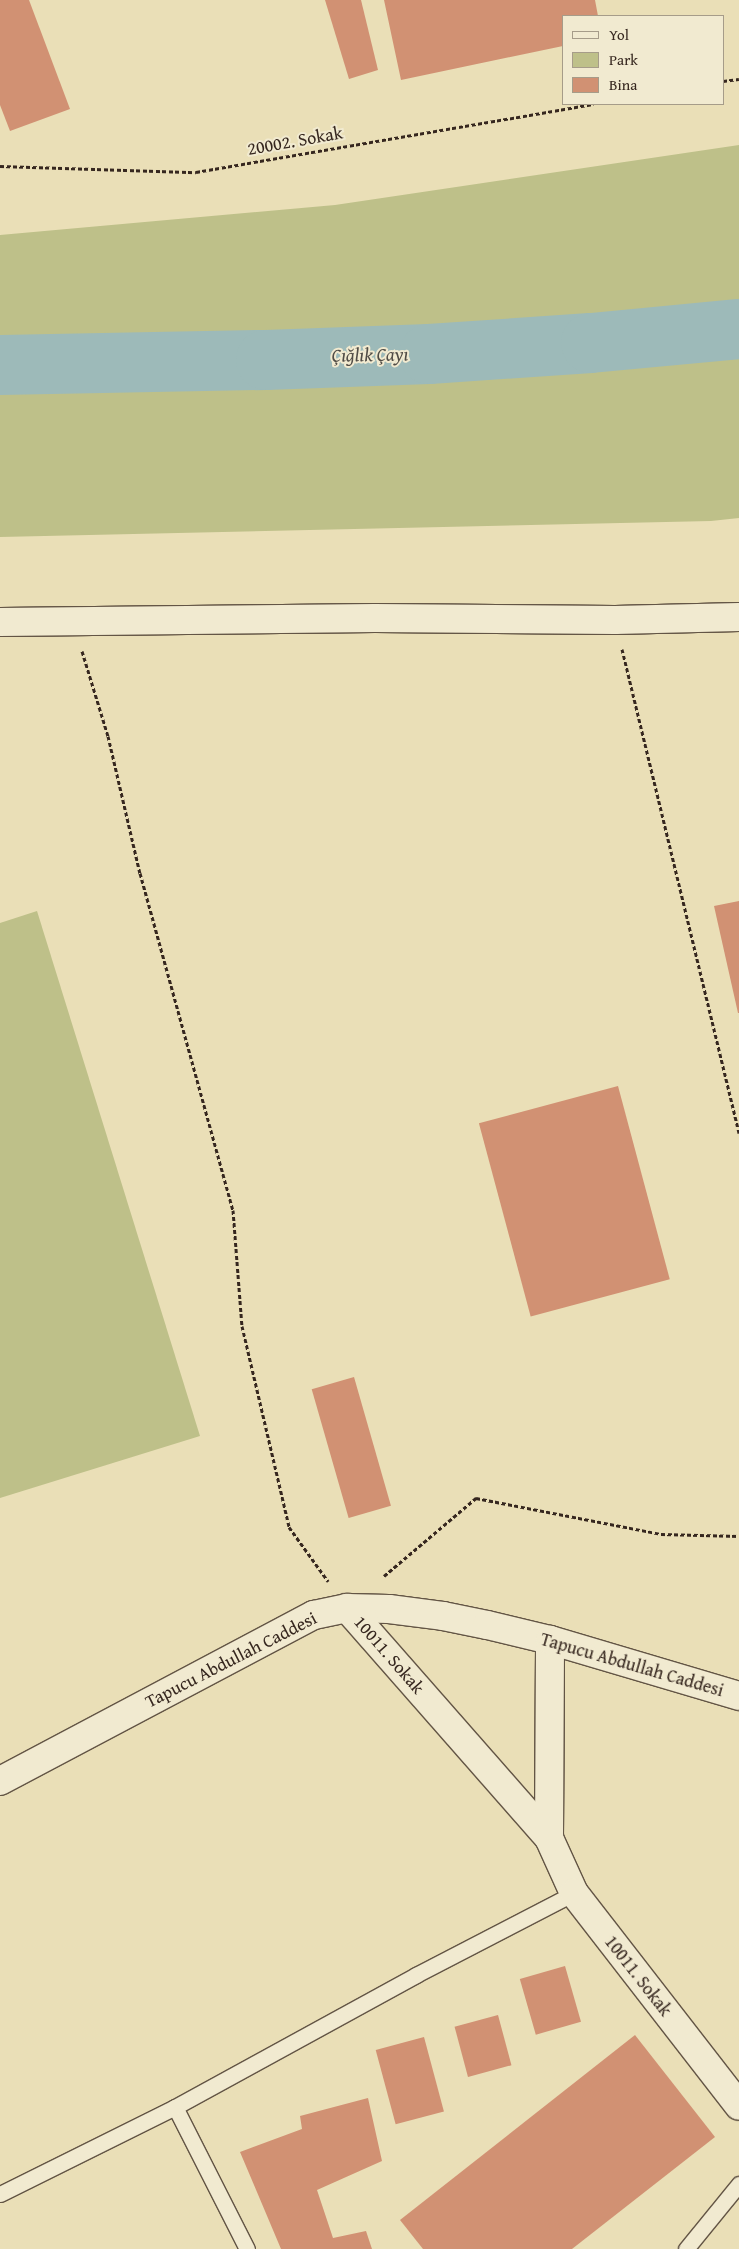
<!DOCTYPE html>
<meta charset="utf-8">
<style>
body{margin:0}
#map{position:relative;width:739px;height:2249px;overflow:hidden;background:#eadfb7;font-family:"Gentium Book Plus",serif}
div>[style]{position:absolute}
[style*='--x']{left:calc(var(--x)*1px);top:calc(var(--y)*1px);width:calc(var(--w)*1px);rotate:calc(var(--a)*1deg)}
.green>*{inset:0;background:#bec089}
.river>*{height:60px;margin:-30px;padding:0 30px;transform-origin:30px;border-radius:30px;background:#9dbab9}
.building>*{inset:0;background:#d19173;transform-origin:0 0}
.path>*{height:3px;margin-top:-1.5px;transform-origin:0;background:repeating-linear-gradient(90deg,#36271f 0 4px,transparent 0 6.5px)}
.roads{filter:drop-shadow(1px 0 #635545) drop-shadow(-1px 0 #635545) drop-shadow(0 1px #635545) drop-shadow(0 -1px #635545)}
.service>*{height:15px;margin:-7.5px;padding:0 7.5px;transform-origin:7.5px;border-radius:7.5px;background:#f1ead0}
.minor>*{height:28px;margin:-14px;padding:0 14px;transform-origin:14px;border-radius:14px;background:#f1ead0}
.tertiary>*{height:28px;margin:-14px;padding:0 14px;transform-origin:14px;border-radius:14px;background:#f1ead0}
span{translate:-50% -50%;white-space:nowrap;text-align:center;line-height:1.15;-webkit-text-stroke:4px #f1ead0;paint-order:stroke}
.street-label{font-size:18px;color:#36271f}
.water-label{font-size:19px;color:#504c46;font-style:italic}
.legend{position:absolute;left:562px;top:15px;width:162px;height:90px;box-sizing:border-box;background:#f1ead0;border:1px solid #a69c89;margin:0;padding:6px 9px;list-style:none;font-size:15px;color:#36271f}
.legend li{display:flex;align-items:center;gap:10px;height:25px}
.legend b{width:25px;border:1px solid #a69c89}
</style>
<div id="map">
<div class="green">
<div style="clip-path:polygon(739px 145px,739px 518px,711px 521px,0 537px,0 235px,335px 205px)"></div>
<div style="clip-path:polygon(37px 911px,200px 1436px,0 1498px,0 923px)"></div>
</div>
<div class="river">
<div style="--x:0;--y:365;--w:266;--a:-1.1"></div>
<div style="--x:266;--y:360;--w:163;--a:-2.1"></div>
<div style="--x:429;--y:354;--w:162;--a:-3.9"></div>
<div style="--x:591;--y:343;--w:149;--a:-5.4"></div>
</div>
<div class="building">
<div style="clip-path:polygon(0 0,29px 0,70px 109px,10px 131px,0 105px)"></div>
<div style="clip-path:polygon(325px 0,361px 0,378px 70px,349px 79px)"></div>
<div style="clip-path:polygon(384px 0,595px 0,598px 16px,563px 16px,563px 46px,401px 80px)"></div>
<div style="clip-path:polygon(739px 901px,739px 1013px,738px 1013px,714px 906px)"></div>
<div style="left:618px;top:1086px;width:200px;height:144px;rotate:75deg"></div>
<div style="left:354px;top:1377px;width:134px;height:44px;rotate:74deg"></div>
<div style="left:565px;top:1966px;width:58px;height:47px;rotate:74deg"></div>
<div style="left:498px;top:2015px;width:52px;height:45px;rotate:75deg"></div>
<div style="clip-path:polygon(635px 2035px,715px 2137px,572px 2249px,423px 2249px,400px 2220px)"></div>
<div style="left:424px;top:2037px;width:77px;height:50px;rotate:75deg"></div>
<div style="clip-path:polygon(368px 2098px,382px 2161px,317px 2190px,333px 2238px,366px 2231px,372px 2249px,281px 2249px,240px 2152px,302px 2129px,300px 2116px)"></div>
</div>
<div class="path">
<div style="--x:723;--y:81;--w:16;--a:-7"></div>
<div style="--x:0;--y:166;--w:196;--a:1.8"></div>
<div style="--x:196;--y:172;--w:403;--a:-9.7"></div>
<div style="--x:622;--y:649;--w:498;--a:76.4"></div>
<div style="--x:82;--y:651;--w:89;--a:73"></div>
<div style="--x:108;--y:736;--w:141;--a:76.9"></div>
<div style="--x:140;--y:873;--w:350;--a:74.6"></div>
<div style="--x:233;--y:1210;--w:116;--a:85.6"></div>
<div style="--x:242;--y:1326;--w:206;--a:76.8"></div>
<div style="--x:289;--y:1527;--w:67;--a:54.2"></div>
<div style="--x:384;--y:1576;--w:121;--a:-40.3"></div>
<div style="--x:476;--y:1498;--w:188;--a:11"></div>
<div style="--x:661;--y:1534;--w:78;--a:1.5"></div>
</div>
<div class="roads">
<div class="service">
<div style="--x:175;--y:2107;--w:159;--a:63.1"></div>
<div style="--x:0;--y:2194;--w:195;--a:-26.4"></div>
<div style="--x:175;--y:2107;--w:275;--a:-28.7"></div>
<div style="--x:416;--y:1975;--w:178;--a:-27.4"></div>
<div style="--x:686;--y:2249;--w:84;--a:-50.8"></div>
</div>
<div class="minor">
<div style="--x:0;--y:622;--w:375;--a:-0.6"></div>
<div style="--x:375;--y:618;--w:240;--a:0.5"></div>
<div style="--x:615;--y:620;--w:124;--a:-1.4"></div>
<div style="--x:347;--y:1608;--w:306;--a:48.7"></div>
<div style="--x:549;--y:1838;--w:60;--a:65.6"></div>
<div style="--x:574;--y:1893;--w:269;--a:52.2"></div>
<div style="--x:549;--y:1838;--w:198;--a:-89.7"></div>
</div>
<div class="tertiary">
<div style="--x:0;--y:1781;--w:355;--a:-27.9"></div>
<div style="--x:314;--y:1615;--w:34;--a:-12"></div>
<div style="--x:347;--y:1608;--w:42;--a:1.4"></div>
<div style="--x:389;--y:1609;--w:54;--a:7.4"></div>
<div style="--x:443;--y:1616;--w:45;--a:11.6"></div>
<div style="--x:487;--y:1625;--w:65;--a:13.4"></div>
<div style="--x:550;--y:1640;--w:197;--a:16.5"></div>
</div>
</div>
<div class="street-label">
<span style="left:295px;top:141px;rotate:-10deg">20002. Sokak</span>
<span style="left:389px;top:1655px;rotate:49deg">10011. Sokak</span>
<span style="left:231px;top:1660px;rotate:-27deg">Tapucu Abdullah Caddesi</span>
<span style="left:632px;top:1665px;rotate:16deg">Tapucu Abdullah Caddesi</span>
<span style="left:638px;top:1976px;rotate:52deg">10011. Sokak</span>
</div>
<div class="water-label">
<span style="left:370px;top:355px;rotate:-1deg">Çığlık Çayı</span>
</div>
<ul class="legend">
<li><b style="height:6px;background:#f1ead0"></b>Yol</li>
<li><b style="height:14px;background:#bec089"></b>Park</li>
<li><b style="height:14px;background:#d19173"></b>Bina</li>
</ul>
</div>
